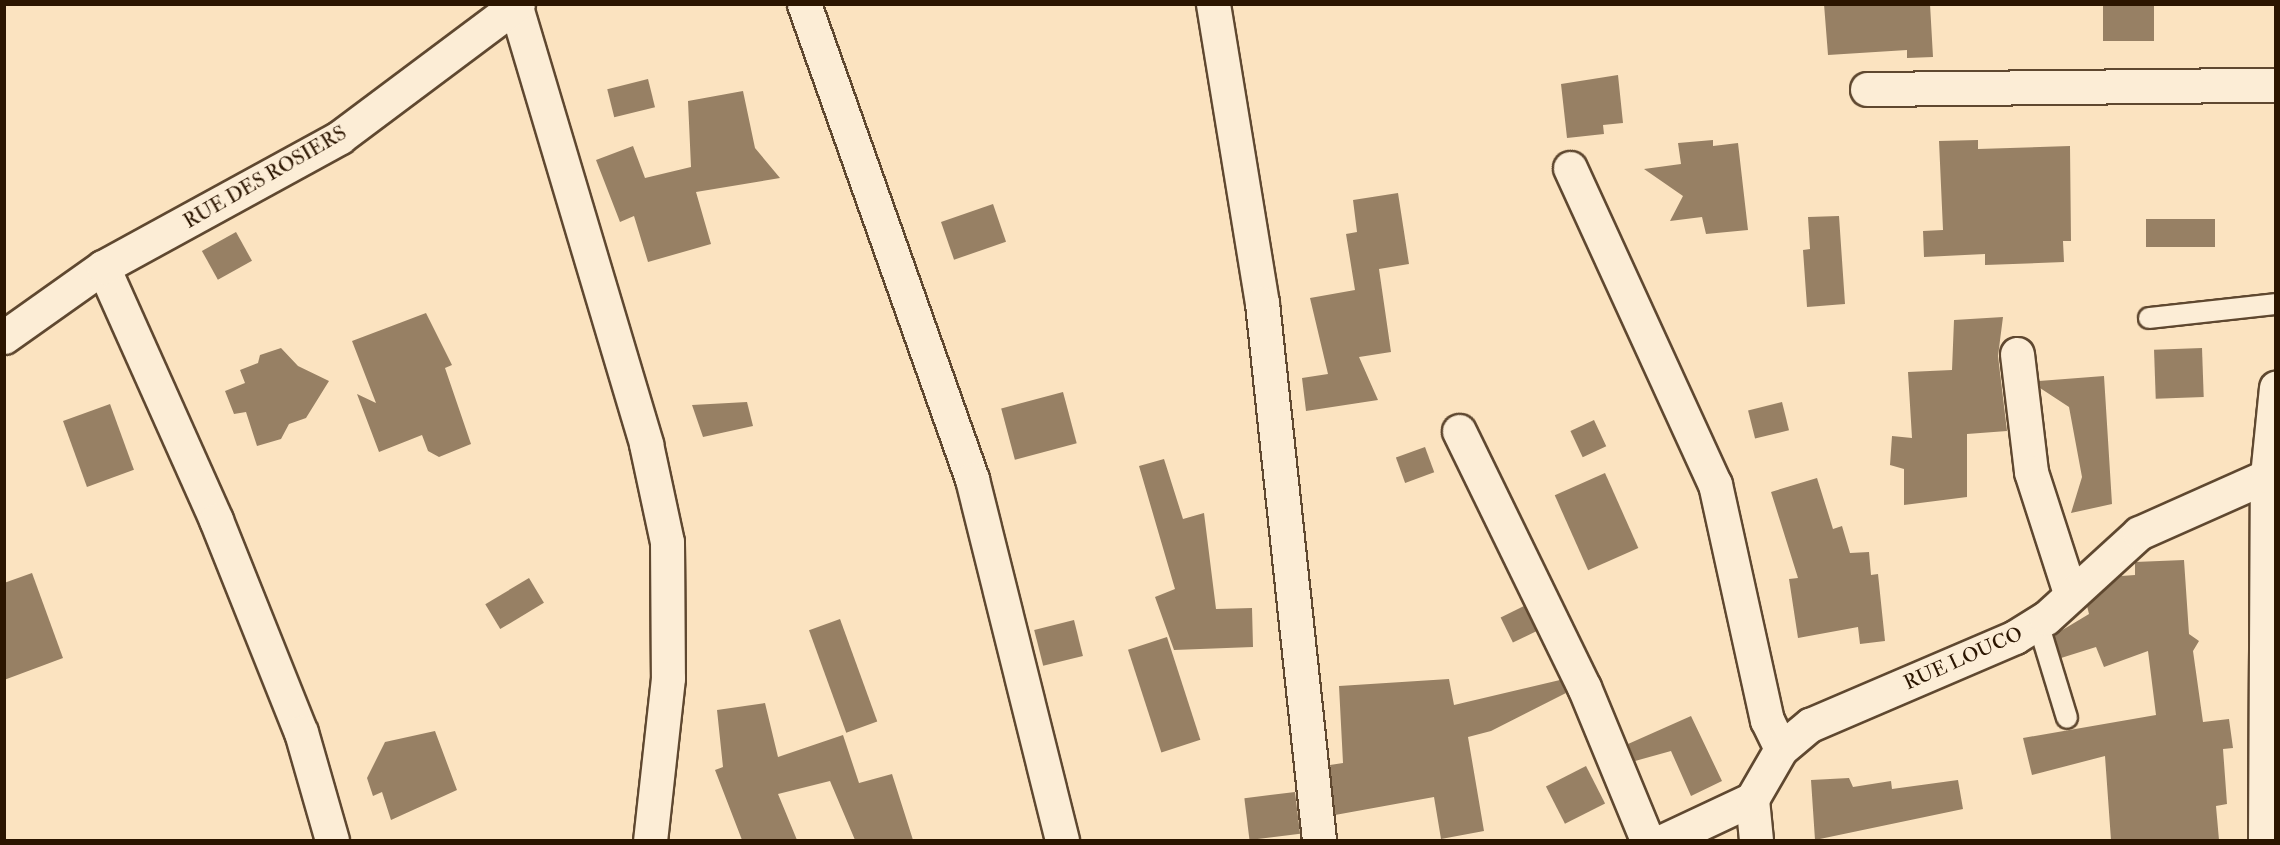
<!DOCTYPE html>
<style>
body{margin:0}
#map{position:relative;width:2280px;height:845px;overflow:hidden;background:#fbe3c0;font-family:"IM FELL Double Pica",serif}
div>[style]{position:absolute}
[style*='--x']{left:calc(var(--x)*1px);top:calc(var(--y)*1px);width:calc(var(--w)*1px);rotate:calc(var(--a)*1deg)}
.building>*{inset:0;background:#978064;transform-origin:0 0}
.roads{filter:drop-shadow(2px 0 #5f4830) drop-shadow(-2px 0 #5f4830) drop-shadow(0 2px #5f4830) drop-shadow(0 -2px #5f4830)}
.service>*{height:20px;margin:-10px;padding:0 10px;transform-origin:10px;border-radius:10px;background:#fcedd6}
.minor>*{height:33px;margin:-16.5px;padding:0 16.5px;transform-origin:16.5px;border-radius:16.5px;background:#fcedd6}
span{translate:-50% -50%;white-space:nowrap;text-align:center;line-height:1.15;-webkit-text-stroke:4.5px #fcedd6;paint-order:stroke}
.street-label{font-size:20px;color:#2b1500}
.frame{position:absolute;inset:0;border:6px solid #2b1500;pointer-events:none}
</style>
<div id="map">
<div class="building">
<div style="clip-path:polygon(1824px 4px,1930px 4px,1933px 57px,1907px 58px,1907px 50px,1828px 55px)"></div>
<div style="left:2103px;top:4px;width:51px;height:37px"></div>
<div style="clip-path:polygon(1618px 75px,1623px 123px,1603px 125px,1604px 134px,1567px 138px,1561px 84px)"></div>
<div style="left:648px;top:79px;width:29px;height:42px;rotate:76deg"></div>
<div style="clip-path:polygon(743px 91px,755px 148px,780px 178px,696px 192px,711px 244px,648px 262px,634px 216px,620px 222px,596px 160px,633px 146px,645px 178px,691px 167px,688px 101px)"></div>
<div style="clip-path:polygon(1713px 140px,1713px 146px,1738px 143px,1748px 230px,1706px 234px,1702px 217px,1670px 221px,1683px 196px,1644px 169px,1681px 164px,1678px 143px)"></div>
<div style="clip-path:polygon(1978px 140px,1978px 149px,2070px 146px,2071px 241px,2063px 241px,2064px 262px,1985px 265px,1985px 254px,1924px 257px,1923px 231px,1943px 230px,1939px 141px)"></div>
<div style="clip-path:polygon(1398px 193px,1409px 264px,1379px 269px,1391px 352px,1359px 357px,1378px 400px,1306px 411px,1302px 378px,1328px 374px,1310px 298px,1355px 290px,1346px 234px,1357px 232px,1353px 200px)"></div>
<div style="left:993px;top:204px;width:40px;height:55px;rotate:71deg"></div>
<div style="clip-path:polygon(1839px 216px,1845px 304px,1807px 307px,1803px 250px,1810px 249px,1808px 217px)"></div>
<div style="left:2215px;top:219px;width:28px;height:69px;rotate:90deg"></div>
<div style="left:236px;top:232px;width:33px;height:39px;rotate:61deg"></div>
<div style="clip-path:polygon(426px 313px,452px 365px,445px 368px,471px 444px,439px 457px,428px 451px,422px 435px,379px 452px,357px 394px,376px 403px,352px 341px)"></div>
<div style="clip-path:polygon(2003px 317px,1998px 356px,2007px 431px,1967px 434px,1967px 497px,1904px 505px,1904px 469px,1890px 465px,1892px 436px,1912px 438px,1908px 372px,1952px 370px,1954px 320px)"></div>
<div style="clip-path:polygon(281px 348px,298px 366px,329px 381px,306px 418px,289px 424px,281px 439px,257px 446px,246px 412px,234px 414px,225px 391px,245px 383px,240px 370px,258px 363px,260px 355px)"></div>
<div style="left:2202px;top:348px;width:49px;height:48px;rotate:88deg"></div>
<div style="clip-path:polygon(2104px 376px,2112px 504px,2071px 513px,2082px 477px,2069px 407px,2040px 388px,2039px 381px)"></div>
<div style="left:1063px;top:392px;width:53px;height:64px;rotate:75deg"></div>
<div style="clip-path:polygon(747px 402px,753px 426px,703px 437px,692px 405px)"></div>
<div style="left:1782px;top:402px;width:29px;height:35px;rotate:76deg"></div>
<div style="left:110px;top:404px;width:70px;height:50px;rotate:70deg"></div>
<div style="left:1594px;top:420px;width:29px;height:26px;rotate:65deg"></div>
<div style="left:1425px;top:447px;width:27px;height:31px;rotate:70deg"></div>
<div style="clip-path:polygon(1164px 459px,1183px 519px,1204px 513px,1216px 609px,1252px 608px,1253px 647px,1174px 650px,1155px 597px,1175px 589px,1139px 466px)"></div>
<div style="left:1605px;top:473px;width:82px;height:55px;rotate:66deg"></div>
<div style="clip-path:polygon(1817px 478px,1833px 529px,1842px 526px,1850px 553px,1869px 552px,1871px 575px,1878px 574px,1885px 641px,1860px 644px,1858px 627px,1798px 638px,1789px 579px,1798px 578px,1771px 492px)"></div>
<div style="clip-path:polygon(2184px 560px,2189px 634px,2199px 641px,2193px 651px,2203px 722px,2229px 719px,2233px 748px,2223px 749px,2227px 804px,2216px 806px,2219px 840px,2111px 840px,2105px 756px,2032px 775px,2023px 738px,2156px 715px,2148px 651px,2104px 667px,2096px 647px,2061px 658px,2054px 635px,2089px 614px,2087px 606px,2121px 576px,2135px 575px,2135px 562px)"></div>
<div style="clip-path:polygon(32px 573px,63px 658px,4px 680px,4px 583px)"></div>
<div style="left:529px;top:578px;width:29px;height:51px;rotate:59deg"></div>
<div style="left:1524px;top:606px;width:28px;height:26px;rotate:64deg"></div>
<div style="left:840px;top:619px;width:109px;height:33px;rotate:70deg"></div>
<div style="left:1074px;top:620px;width:37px;height:41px;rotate:76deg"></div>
<div style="left:1167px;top:637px;width:108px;height:41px;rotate:72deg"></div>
<div style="clip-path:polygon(1449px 679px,1454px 705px,1560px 680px,1566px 693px,1491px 731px,1468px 737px,1484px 831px,1441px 839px,1434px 797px,1335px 815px,1330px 765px,1343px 763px,1339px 686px)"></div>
<div style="clip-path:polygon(765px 703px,778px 757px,843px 735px,859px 783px,892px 774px,913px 840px,855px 840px,830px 781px,778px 794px,797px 840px,742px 840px,715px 770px,723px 767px,717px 710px)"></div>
<div style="clip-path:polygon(1691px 716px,1722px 781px,1691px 796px,1671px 751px,1635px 761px,1628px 744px)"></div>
<div style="clip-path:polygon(435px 731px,457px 790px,391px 820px,382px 792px,373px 796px,367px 778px,385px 742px)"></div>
<div style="left:1586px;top:766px;width:42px;height:45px;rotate:63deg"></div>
<div style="clip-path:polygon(1849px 778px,1853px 787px,1891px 781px,1892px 789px,1958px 780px,1963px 809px,1815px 840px,1811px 780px)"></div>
<div style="left:1295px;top:792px;width:42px;height:51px;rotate:83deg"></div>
</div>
<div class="roads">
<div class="service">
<div style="--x:2149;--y:318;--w:128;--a:-6.3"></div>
<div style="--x:2038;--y:623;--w:99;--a:73"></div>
</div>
<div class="minor">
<div style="--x:804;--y:4;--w:504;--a:70.52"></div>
<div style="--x:972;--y:479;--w:372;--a:76"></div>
<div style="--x:1213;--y:4;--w:303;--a:80.7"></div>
<div style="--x:1262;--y:303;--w:540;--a:83.94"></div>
<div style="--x:516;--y:7;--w:456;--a:73.4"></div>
<div style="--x:646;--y:444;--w:100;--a:77.9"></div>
<div style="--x:667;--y:542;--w:136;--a:89.6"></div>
<div style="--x:668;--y:678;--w:163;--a:96.3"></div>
<div style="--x:1867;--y:89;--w:409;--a:-0.6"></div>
<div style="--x:1570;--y:168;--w:348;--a:65.4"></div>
<div style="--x:1715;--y:484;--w:242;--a:77.6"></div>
<div style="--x:1767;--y:720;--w:32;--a:64"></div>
<div style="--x:103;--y:267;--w:277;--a:65.9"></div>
<div style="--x:216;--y:520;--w:228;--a:68.2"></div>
<div style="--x:301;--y:732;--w:112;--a:74"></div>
<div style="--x:4;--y:337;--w:121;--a:-35.3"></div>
<div style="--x:103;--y:267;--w:270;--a:-28.7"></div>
<div style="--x:340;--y:137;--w:222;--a:-36.8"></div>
<div style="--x:2017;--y:354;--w:119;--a:83.2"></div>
<div style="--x:2031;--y:472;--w:127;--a:72.1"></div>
<div style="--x:1459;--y:431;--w:285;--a:64"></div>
<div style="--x:1584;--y:687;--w:165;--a:67.6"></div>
<div style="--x:1752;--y:799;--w:41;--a:84.4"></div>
<div style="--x:1665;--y:840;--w:96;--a:-25.2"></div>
<div style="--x:1752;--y:799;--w:58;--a:-59.9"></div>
<div style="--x:1781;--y:749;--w:38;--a:-40"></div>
<div style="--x:1810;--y:725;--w:223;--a:-23.2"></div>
<div style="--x:2015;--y:637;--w:36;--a:-32"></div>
<div style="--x:2046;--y:618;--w:126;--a:-42.4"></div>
<div style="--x:2139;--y:533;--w:140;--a:-24"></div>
<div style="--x:2265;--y:840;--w:364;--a:-89.7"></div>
<div style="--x:2267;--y:476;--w:89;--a:-84.2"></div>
</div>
</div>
<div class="street-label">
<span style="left:265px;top:177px;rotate:-30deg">RUE DES ROSIERS</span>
<span style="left:1963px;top:658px;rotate:-24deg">RUE LOUCO</span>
</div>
<div class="frame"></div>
</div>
